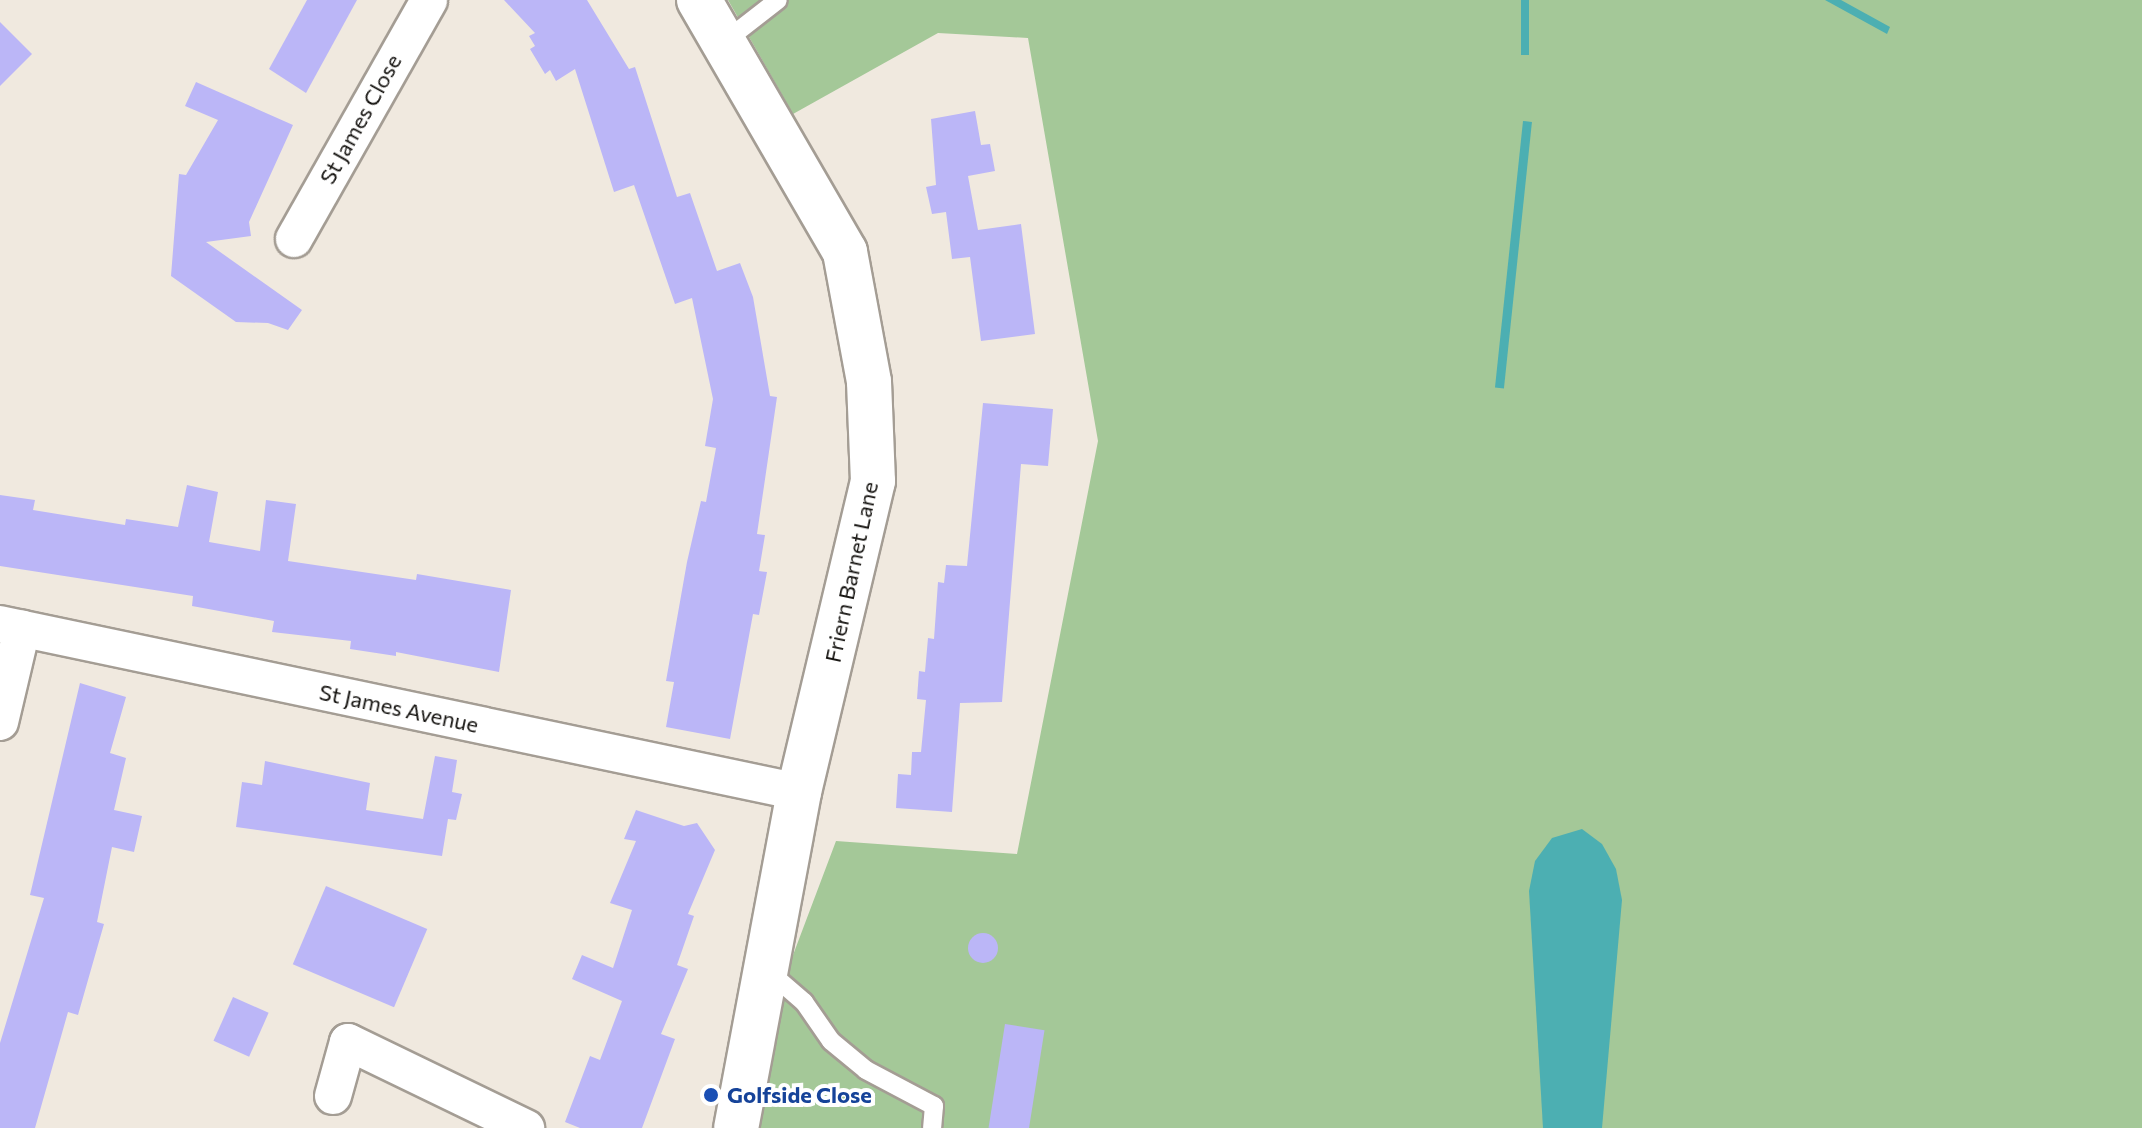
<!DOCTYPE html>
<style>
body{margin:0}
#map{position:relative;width:2142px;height:1128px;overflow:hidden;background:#f0e9df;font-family:Commissioner,sans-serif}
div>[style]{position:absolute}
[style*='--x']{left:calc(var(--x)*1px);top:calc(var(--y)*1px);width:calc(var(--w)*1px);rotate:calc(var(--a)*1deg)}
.green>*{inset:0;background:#a4c898}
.water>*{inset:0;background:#4cafb2;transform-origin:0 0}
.building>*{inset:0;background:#bbb6f7;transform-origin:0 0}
.round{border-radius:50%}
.roads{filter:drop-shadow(2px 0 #a49d94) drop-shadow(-2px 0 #a49d94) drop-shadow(0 2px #a49d94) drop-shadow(0 -2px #a49d94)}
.lane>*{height:18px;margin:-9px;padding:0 9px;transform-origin:9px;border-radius:9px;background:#fff}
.street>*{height:36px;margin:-18px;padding:0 18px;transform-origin:18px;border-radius:18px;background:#fff}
.secondary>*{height:44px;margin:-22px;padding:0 22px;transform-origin:22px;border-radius:22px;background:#fff}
.dots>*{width:22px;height:22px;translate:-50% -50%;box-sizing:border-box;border:4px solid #fff;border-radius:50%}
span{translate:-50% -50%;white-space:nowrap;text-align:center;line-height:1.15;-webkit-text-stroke:8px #fff;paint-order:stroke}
.street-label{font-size:22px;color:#14120f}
.transit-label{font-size:22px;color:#164399;font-weight:700}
.left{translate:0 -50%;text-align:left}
</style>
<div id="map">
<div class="green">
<div style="clip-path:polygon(728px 0,2142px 0,2142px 1128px,753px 1128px,770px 1016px,836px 841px,1017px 854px,1098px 441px,1028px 38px,938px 33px,793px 114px)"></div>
</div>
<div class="water">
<div style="left:1521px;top:0;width:8px;height:55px"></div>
<div style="clip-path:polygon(1825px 0,1841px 0,1890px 27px,1887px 34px)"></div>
<div style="left:1523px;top:121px;width:9px;height:268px;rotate:6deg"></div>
<div style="clip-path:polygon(1582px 829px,1602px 844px,1616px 869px,1622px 900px,1602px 1128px,1543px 1128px,1529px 891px,1535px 861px,1552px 838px)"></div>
</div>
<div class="building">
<div style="clip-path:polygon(307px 0,357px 0,306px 93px,269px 69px)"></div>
<div style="clip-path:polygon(504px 0,587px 0,629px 69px,635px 67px,677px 197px,690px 193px,717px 271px,740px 263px,753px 297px,770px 396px,777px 397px,757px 534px,765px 535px,759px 571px,767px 572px,759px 615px,753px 614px,730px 739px,666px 727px,674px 682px,666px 681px,687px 562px,701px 501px,706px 502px,716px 448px,705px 446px,713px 399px,692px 298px,675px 304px,634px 185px,614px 192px,575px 69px,556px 81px,550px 70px,545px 74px,530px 49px,535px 46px,529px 36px,535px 33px)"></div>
<div style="clip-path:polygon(0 22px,32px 54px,0 86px)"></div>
<div style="clip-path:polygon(196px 82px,293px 125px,249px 222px,251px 236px,206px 242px,302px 310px,288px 330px,268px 323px,236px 322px,171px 276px,179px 174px,186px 175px,218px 120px,185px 106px)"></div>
<div style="clip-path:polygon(975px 111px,981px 145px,990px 144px,995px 171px,968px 176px,978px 230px,1021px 224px,1035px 334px,981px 341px,970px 257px,952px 259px,946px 212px,932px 214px,926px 187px,936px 185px,931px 119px)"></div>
<div style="clip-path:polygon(983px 403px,1053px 409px,1048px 466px,1021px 464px,1002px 702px,960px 703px,952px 812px,896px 808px,898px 774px,911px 775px,912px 752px,921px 752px,926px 700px,917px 699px,919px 671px,925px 672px,928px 638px,934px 639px,938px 582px,944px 583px,946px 565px,967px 566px)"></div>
<div style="clip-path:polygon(187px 485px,218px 492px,209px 542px,260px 551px,266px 500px,296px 504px,288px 561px,416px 580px,417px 574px,511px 590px,499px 672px,396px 652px,396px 656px,350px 649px,351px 641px,272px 632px,274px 621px,192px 606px,193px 596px,0 566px,0 495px,35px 500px,33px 510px,125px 525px,126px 519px,178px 527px)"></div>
<div style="clip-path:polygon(80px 683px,126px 697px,110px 753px,126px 758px,114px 810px,142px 816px,134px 852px,112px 847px,97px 922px,104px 924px,78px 1015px,68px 1012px,35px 1128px,0 1128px,0 1043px,44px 898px,30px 895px)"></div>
<div style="clip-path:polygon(435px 756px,457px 760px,452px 792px,462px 794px,456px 820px,448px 819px,442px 856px,236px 827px,242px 782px,262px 785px,265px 761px,370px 783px,366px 810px,423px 819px)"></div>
<div style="clip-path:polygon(636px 810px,684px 826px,697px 823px,715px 850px,688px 914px,694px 916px,677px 965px,688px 969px,661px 1034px,675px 1039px,642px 1128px,580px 1128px,565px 1122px,590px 1056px,600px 1060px,622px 1001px,572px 979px,582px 955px,613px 968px,632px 910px,610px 903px,636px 841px,624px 839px)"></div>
<div style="left:326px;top:886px;width:110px;height:85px;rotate:23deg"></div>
<div class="round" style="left:968px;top:933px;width:30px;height:30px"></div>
<div style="left:233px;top:997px;width:39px;height:48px;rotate:24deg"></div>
<div style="left:1005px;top:1024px;width:40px;height:105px;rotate:9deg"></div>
</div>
<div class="roads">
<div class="lane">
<div style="--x:724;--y:42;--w:68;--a:-37.9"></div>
<div style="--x:767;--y:970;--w:49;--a:40.9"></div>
<div style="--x:804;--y:1002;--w:47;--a:55.3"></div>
<div style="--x:831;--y:1041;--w:45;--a:39.6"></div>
<div style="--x:866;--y:1070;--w:77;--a:27.9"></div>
<div style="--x:934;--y:1106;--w:22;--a:95"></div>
</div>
<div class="street">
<div style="--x:294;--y:239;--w:274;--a:-60.5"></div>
<div style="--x:0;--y:624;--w:816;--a:11.87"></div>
<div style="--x:0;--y:722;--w:96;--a:-76.7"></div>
<div style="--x:333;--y:1096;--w:56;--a:-74.5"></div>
<div style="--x:348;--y:1042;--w:198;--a:25.8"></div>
</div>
<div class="secondary">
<div style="--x:699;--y:0;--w:291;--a:59.9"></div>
<div style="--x:845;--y:252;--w:132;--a:79.5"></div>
<div style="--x:869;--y:382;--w:99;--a:87.7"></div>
<div style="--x:873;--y:481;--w:320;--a:103.4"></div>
<div style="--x:799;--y:792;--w:342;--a:100.6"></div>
</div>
</div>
<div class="dots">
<div style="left:711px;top:1095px;background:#1a4fb4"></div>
</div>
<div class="street-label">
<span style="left:360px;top:119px;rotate:-61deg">St James Close</span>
<span style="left:851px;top:572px;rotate:-78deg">Friern Barnet Lane</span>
<span style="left:399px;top:708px;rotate:12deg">St James Avenue</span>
</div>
<div class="transit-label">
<span class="left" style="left:727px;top:1095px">Golfside Close</span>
</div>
</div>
